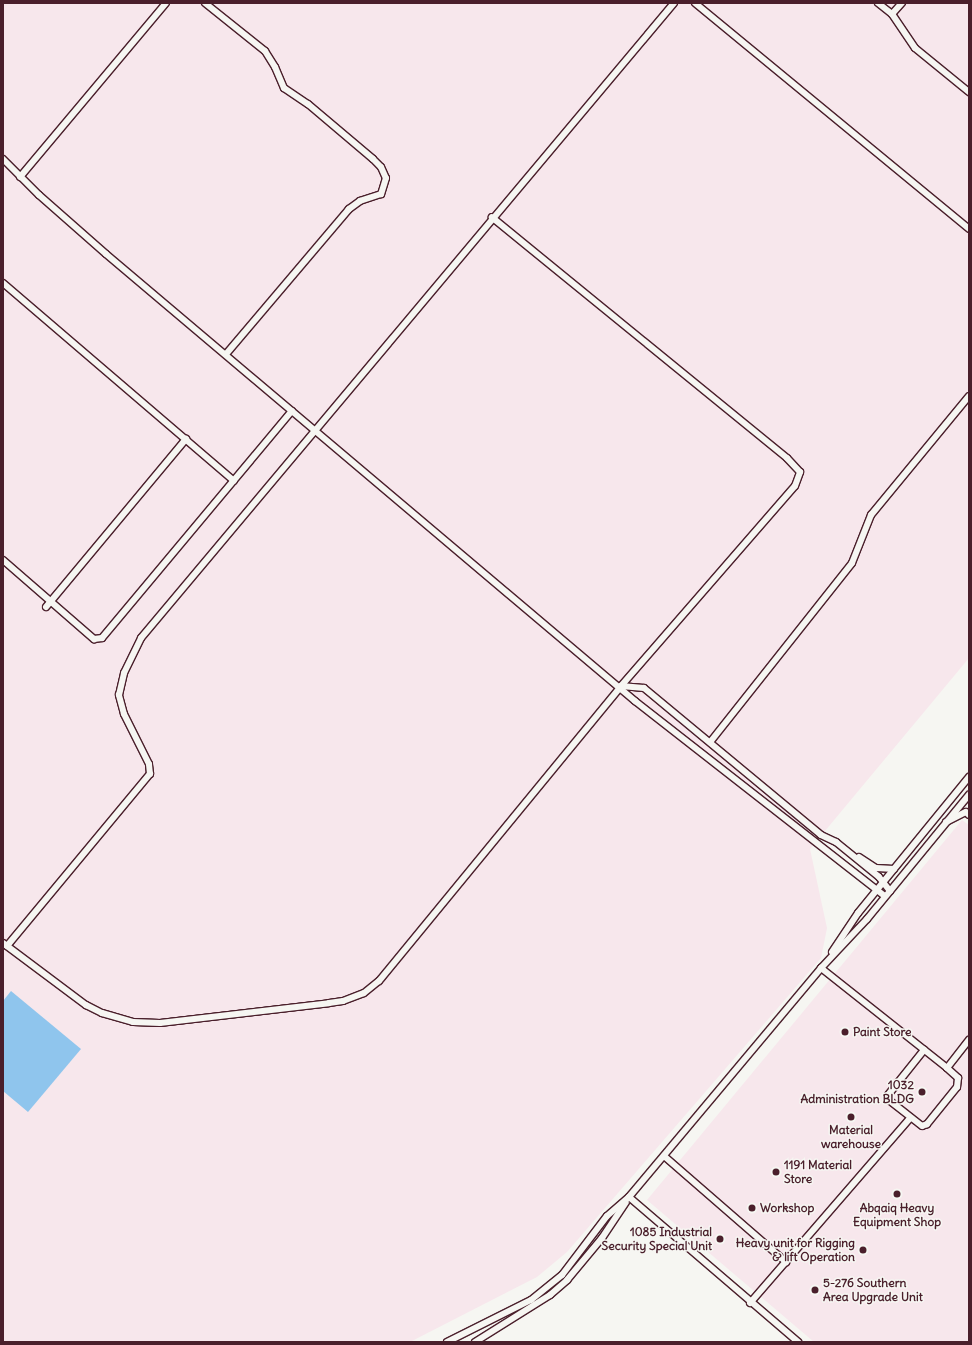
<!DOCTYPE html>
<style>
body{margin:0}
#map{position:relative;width:972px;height:1345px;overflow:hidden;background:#f6f6f2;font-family:Delius,sans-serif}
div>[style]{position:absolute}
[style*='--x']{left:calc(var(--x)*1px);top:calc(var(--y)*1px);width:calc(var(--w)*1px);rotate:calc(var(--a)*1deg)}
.built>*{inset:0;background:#f7e7ec}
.water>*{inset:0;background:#8fc5ed}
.roads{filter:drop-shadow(1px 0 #4a1f2b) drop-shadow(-1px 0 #4a1f2b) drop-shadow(0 1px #4a1f2b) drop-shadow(0 -1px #4a1f2b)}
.minor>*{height:6px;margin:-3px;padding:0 3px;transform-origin:3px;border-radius:3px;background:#f6f6f2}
.dots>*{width:11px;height:11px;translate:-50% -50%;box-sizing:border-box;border:2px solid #f6f6f2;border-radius:50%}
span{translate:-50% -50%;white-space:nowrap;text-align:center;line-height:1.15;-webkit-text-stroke:3px #f6f6f2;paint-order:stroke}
.poi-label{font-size:12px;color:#4a1f2b;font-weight:700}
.left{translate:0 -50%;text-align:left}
.right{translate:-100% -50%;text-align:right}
.frame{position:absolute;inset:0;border:4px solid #4a1f2b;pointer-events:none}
</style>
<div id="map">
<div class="built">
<div style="clip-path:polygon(3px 3px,969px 3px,969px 658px,810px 849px,827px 928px,821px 958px,567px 1252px,537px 1277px,410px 1342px,3px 1342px)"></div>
<div style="clip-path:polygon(962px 820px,969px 825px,969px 1342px,814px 1342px,647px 1200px)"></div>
</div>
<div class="water">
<div style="clip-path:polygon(11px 991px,81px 1049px,28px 1112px,3px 1091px,3px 1001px)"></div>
</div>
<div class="roads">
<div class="minor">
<div style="--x:205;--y:3;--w:77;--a:38.7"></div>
<div style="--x:265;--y:51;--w:19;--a:58"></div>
<div style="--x:275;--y:67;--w:23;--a:67"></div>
<div style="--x:284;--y:88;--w:29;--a:34"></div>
<div style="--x:308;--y:104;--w:85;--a:40.2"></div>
<div style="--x:373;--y:159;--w:11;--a:45"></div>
<div style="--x:381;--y:167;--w:12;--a:66"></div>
<div style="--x:386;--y:178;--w:17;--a:107"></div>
<div style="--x:381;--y:194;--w:22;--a:162"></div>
<div style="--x:360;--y:201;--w:14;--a:144"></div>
<div style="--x:349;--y:209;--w:190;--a:130.3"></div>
<div style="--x:695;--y:3;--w:355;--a:39.5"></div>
<div style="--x:878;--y:3;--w:18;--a:38"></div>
<div style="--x:892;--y:14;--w:41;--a:55.9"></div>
<div style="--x:915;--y:48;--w:70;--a:39.2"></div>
<div style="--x:892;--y:14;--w:15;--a:-48"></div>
<div style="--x:3;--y:159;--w:51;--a:45"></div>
<div style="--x:39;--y:195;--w:89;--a:41.4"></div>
<div style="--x:106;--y:254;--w:693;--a:40.2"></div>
<div style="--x:635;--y:701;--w:317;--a:38"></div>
<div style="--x:20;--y:177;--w:227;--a:-50"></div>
<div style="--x:3;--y:283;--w:304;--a:40.6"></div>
<div style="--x:3;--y:560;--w:121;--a:41"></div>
<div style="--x:94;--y:639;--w:8;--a:-7"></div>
<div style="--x:102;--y:638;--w:296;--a:-50.1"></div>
<div style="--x:46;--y:607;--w:219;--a:-50.2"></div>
<div style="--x:621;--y:686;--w:23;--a:5"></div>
<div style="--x:644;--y:688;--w:230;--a:39.7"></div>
<div style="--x:821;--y:835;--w:17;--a:25"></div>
<div style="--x:836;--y:842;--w:55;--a:39.1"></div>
<div style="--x:879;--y:877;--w:18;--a:52"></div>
<div style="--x:711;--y:741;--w:227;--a:-51.6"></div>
<div style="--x:852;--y:563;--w:52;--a:-68.4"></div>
<div style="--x:871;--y:515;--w:154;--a:-50.5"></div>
<div style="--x:946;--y:822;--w:22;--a:-27"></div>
<div style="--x:966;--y:812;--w:4;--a:45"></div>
<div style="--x:859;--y:857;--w:20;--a:33"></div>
<div style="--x:876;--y:868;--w:18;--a:3"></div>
<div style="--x:3;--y:943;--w:104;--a:36.8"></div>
<div style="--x:86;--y:1005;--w:18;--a:27"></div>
<div style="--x:102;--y:1013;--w:32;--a:16"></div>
<div style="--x:133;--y:1022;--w:27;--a:2"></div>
<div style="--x:160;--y:1023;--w:170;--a:-6.7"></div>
<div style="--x:329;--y:1003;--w:14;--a:-8"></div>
<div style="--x:343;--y:1001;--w:22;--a:-21"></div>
<div style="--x:364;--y:993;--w:19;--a:-39"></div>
<div style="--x:379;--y:981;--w:382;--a:-50.6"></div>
<div style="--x:621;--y:686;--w:265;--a:-49"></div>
<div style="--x:795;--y:486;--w:15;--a:-70"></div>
<div style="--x:800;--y:472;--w:19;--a:-133"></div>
<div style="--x:787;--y:458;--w:381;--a:-140.8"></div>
<div style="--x:7;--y:946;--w:224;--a:-50.3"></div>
<div style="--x:150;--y:774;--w:10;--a:-96"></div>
<div style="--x:149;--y:764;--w:56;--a:-116.6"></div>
<div style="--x:124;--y:714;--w:20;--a:-105"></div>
<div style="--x:119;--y:695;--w:23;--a:-77"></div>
<div style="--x:124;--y:673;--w:39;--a:-64"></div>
<div style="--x:141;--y:638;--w:829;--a:-49.99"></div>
<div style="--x:832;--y:952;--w:47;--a:-56.3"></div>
<div style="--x:858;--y:913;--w:176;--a:-50.8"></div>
<div style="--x:821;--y:968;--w:161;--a:38.4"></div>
<div style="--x:947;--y:1068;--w:15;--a:42"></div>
<div style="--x:958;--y:1078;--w:9;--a:96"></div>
<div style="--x:957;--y:1087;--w:48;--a:129"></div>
<div style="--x:927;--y:1124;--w:5;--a:158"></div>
<div style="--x:922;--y:1126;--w:42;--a:-141.8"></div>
<div style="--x:889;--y:1100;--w:5;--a:-101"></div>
<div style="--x:888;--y:1095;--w:58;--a:-51.3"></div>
<div style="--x:947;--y:1068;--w:36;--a:-52"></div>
<div style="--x:664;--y:1156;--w:162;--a:41"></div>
<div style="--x:629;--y:1197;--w:223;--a:40.6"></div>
<div style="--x:750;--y:1303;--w:245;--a:-49.1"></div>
<div style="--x:447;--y:1342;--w:94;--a:-26.6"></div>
<div style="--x:531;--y:1300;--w:40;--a:-39"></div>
<div style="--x:562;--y:1275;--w:74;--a:-52.7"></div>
<div style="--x:607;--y:1216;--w:29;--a:-41"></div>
<div style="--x:629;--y:1197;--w:299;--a:-50"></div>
<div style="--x:821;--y:968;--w:67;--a:-46.8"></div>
<div style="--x:867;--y:919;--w:161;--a:-50.6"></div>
<div style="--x:475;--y:1342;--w:89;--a:-32.1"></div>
<div style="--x:550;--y:1295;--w:23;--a:-41"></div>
<div style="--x:567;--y:1280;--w:55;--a:-50.2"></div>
<div style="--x:602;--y:1238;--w:43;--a:-56.3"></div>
</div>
</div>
<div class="dots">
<div style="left:845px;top:1032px;background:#4a1f2b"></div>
<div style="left:922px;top:1092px;background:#4a1f2b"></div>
<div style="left:851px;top:1117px;background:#4a1f2b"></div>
<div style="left:776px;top:1172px;background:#4a1f2b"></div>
<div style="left:897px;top:1194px;background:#4a1f2b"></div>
<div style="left:752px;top:1208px;background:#4a1f2b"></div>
<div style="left:720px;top:1239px;background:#4a1f2b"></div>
<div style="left:863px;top:1250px;background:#4a1f2b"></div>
<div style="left:815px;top:1290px;background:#4a1f2b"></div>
</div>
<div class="poi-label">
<span class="left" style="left:853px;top:1032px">Paint Store</span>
<span class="right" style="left:914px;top:1092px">1032<br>Administration BLDG</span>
<span style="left:851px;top:1137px">Material<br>warehouse</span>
<span class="left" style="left:784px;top:1172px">1191 Material<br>Store</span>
<span class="left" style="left:760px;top:1208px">Workshop</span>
<span style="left:897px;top:1215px">Abqaiq Heavy<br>Equipment Shop</span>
<span class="right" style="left:712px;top:1239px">1085 Industrial<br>Security Special Unit</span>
<span class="right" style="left:855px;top:1250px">Heavy unit for Rigging<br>&amp; lift Operation</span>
<span class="left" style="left:823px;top:1290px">5-276 Southern<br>Area Upgrade Unit</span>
</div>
<div class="frame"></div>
</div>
